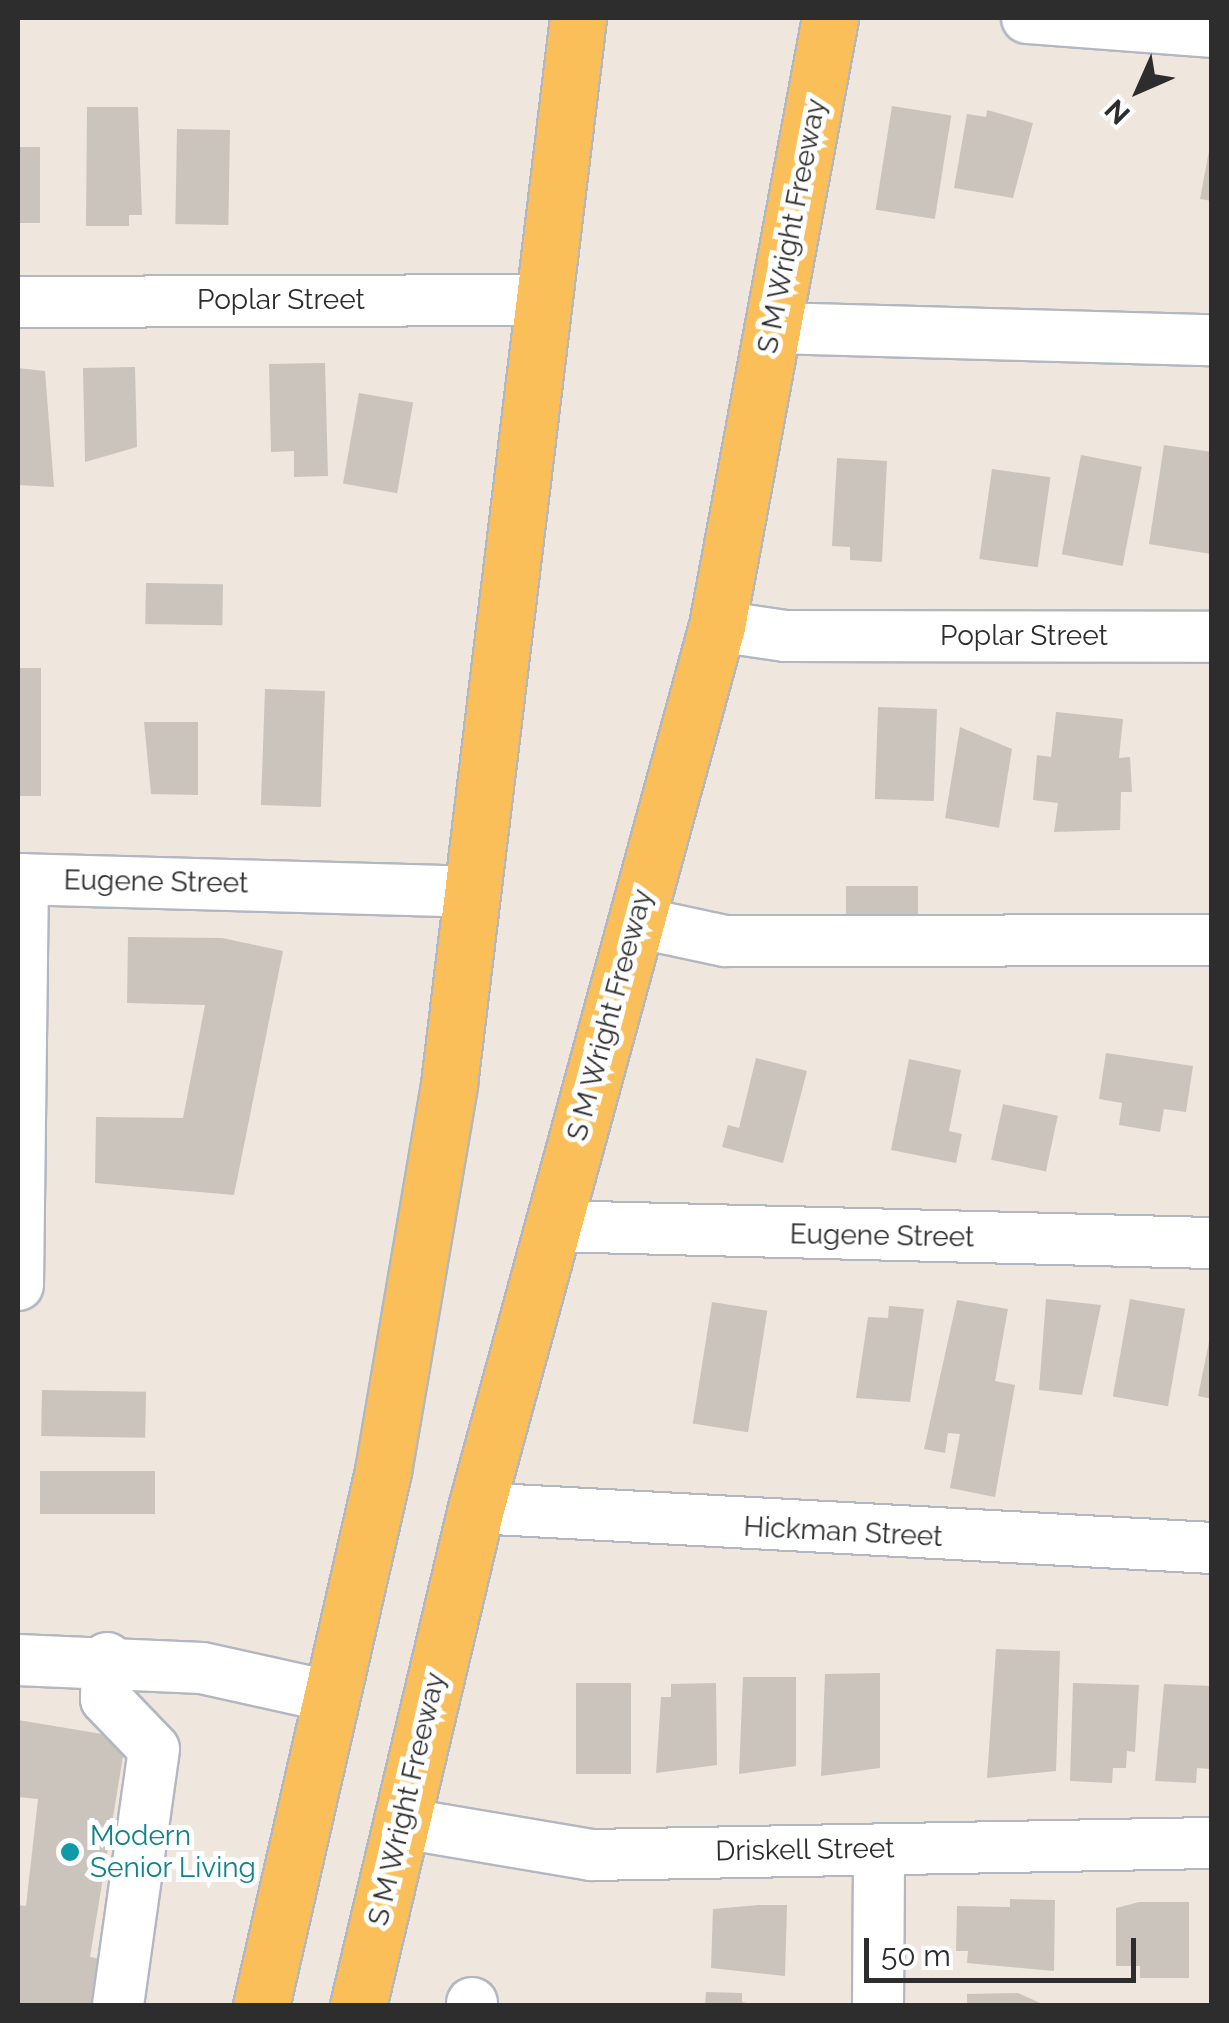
<!DOCTYPE html>
<style>
body{margin:0}
#map{position:relative;width:1229px;height:2023px;overflow:hidden;background:#efe6de;font-family:Raleway,sans-serif}
div>[style]{position:absolute}
[style*='--x']{left:calc(var(--x)*1px);top:calc(var(--y)*1px);width:calc(var(--w)*1px);rotate:calc(var(--a)*1deg)}
.building>*{inset:0;background:#cbc4bd;transform-origin:0 0}
.roads{filter:drop-shadow(2px 0 #b2b7c1) drop-shadow(-2px 0 #b2b7c1) drop-shadow(0 2px #b2b7c1) drop-shadow(0 -2px #b2b7c1)}
.minor>*{height:50px;margin:-25px;padding:0 25px;transform-origin:25px;border-radius:25px;background:#fff}
.major>*{height:55px;margin:-27.5px;padding:0 27.5px;transform-origin:27.5px;border-radius:27.5px;background:#fabf58}
.dots>*{width:28px;height:28px;translate:-50% -50%;box-sizing:border-box;border:5px solid #fff;border-radius:50%}
span{translate:-50% -50%;white-space:nowrap;text-align:center;line-height:1.15;-webkit-text-stroke:10px #fff;paint-order:stroke}
.street-label{font-size:28px;color:#2d2d2d}
.culture-label{font-size:28px;color:#0d838f}
.left{translate:0 -50%;text-align:left}
.frame{position:absolute;inset:0;border:20px solid #2d2d2d;pointer-events:none}
.north{position:absolute;left:1089px;top:40px;width:100px;height:100px;-webkit-text-stroke:8px #fff;paint-order:stroke;rotate:225deg;font-size:28px;font-weight:700;line-height:40px;text-align:center;color:#2d2d2d}
.north::after{content:'';display:block;margin:auto;width:35px;height:45px;background:#2d2d2d;clip-path:polygon(50% 0,100% 100%,50% 72%,0 100%)}
.scale{position:absolute;left:864px;top:1938px;width:272px;height:45px;box-sizing:border-box;border:5px solid #2d2d2d;border-top:0;padding-left:12px;font-size:30px;line-height:35px;white-space:nowrap;color:#2d2d2d;-webkit-text-stroke:8px #fff;paint-order:stroke}
</style>
<div id="map">
<div class="building">
<div style="left:892px;top:106px;width:60px;height:105px;rotate:9deg"></div>
<div style="clip-path:polygon(87px 107px,138px 107px,142px 215px,129px 215px,129px 226px,86px 226px)"></div>
<div style="clip-path:polygon(987px 110px,1033px 123px,1013px 198px,954px 188px,967px 114px,986px 117px)"></div>
<div style="left:177px;top:129px;width:53px;height:95px;rotate:1deg"></div>
<div style="clip-path:polygon(1210px 146px,1212px 146px,1212px 201px,1200px 199px)"></div>
<div style="left:18px;top:147px;width:22px;height:76px"></div>
<div style="clip-path:polygon(325px 363px,328px 476px,294px 477px,294px 451px,271px 452px,269px 364px)"></div>
<div style="clip-path:polygon(135px 367px,137px 447px,85px 462px,83px 368px)"></div>
<div style="clip-path:polygon(18px 368px,45px 371px,54px 487px,18px 485px)"></div>
<div style="left:359px;top:393px;width:55px;height:92px;rotate:10deg"></div>
<div style="clip-path:polygon(1164px 445px,1212px 452px,1211px 554px,1149px 544px)"></div>
<div style="left:1081px;top:455px;width:62px;height:101px;rotate:11deg"></div>
<div style="clip-path:polygon(837px 458px,887px 461px,882px 562px,850px 560px,850px 547px,832px 546px)"></div>
<div style="left:992px;top:469px;width:59px;height:91px;rotate:8deg"></div>
<div style="left:146px;top:583px;width:77px;height:41px;rotate:1deg"></div>
<div style="left:18px;top:668px;width:23px;height:128px"></div>
<div style="left:265px;top:689px;width:60px;height:116px;rotate:2deg"></div>
<div style="left:937px;top:709px;width:92px;height:59px;rotate:92deg"></div>
<div style="clip-path:polygon(1056px 712px,1123px 719px,1119px 758px,1130px 757px,1132px 792px,1121px 792px,1120px 830px,1054px 832px,1058px 803px,1033px 800px,1037px 755px,1051px 757px)"></div>
<div style="clip-path:polygon(144px 722px,198px 722px,198px 795px,151px 794px)"></div>
<div style="clip-path:polygon(960px 727px,1012px 749px,999px 828px,945px 818px)"></div>
<div style="left:846px;top:886px;width:72px;height:34px"></div>
<div style="clip-path:polygon(128px 937px,222px 938px,283px 951px,234px 1195px,95px 1183px,96px 1117px,183px 1118px,205px 1005px,127px 1003px)"></div>
<div style="clip-path:polygon(1106px 1053px,1193px 1066px,1186px 1112px,1164px 1109px,1160px 1132px,1119px 1125px,1122px 1103px,1099px 1099px)"></div>
<div style="clip-path:polygon(756px 1058px,807px 1071px,783px 1163px,722px 1147px,728px 1125px,739px 1128px)"></div>
<div style="clip-path:polygon(909px 1059px,961px 1070px,949px 1131px,962px 1134px,956px 1163px,891px 1150px)"></div>
<div style="left:1003px;top:1104px;width:56px;height:57px;rotate:12deg"></div>
<div style="clip-path:polygon(1046px 1299px,1101px 1305px,1082px 1395px,1039px 1390px)"></div>
<div style="left:1130px;top:1299px;width:56px;height:99px;rotate:10deg"></div>
<div style="clip-path:polygon(957px 1300px,1008px 1309px,995px 1381px,1015px 1385px,995px 1497px,950px 1488px,960px 1434px,948px 1433px,945px 1453px,924px 1449px)"></div>
<div style="left:712px;top:1302px;width:56px;height:123px;rotate:9deg"></div>
<div style="clip-path:polygon(889px 1306px,924px 1309px,910px 1402px,856px 1398px,868px 1317px,888px 1318px)"></div>
<div style="clip-path:polygon(1210px 1337px,1212px 1337px,1212px 1399px,1198px 1396px)"></div>
<div style="left:42px;top:1390px;width:104px;height:46px;rotate:1deg"></div>
<div style="left:40px;top:1471px;width:115px;height:43px"></div>
<div style="clip-path:polygon(996px 1649px,1060px 1651px,1056px 1771px,987px 1778px)"></div>
<div style="clip-path:polygon(880px 1673px,880px 1768px,821px 1776px,825px 1674px)"></div>
<div style="clip-path:polygon(743px 1677px,796px 1677px,796px 1766px,739px 1774px)"></div>
<div style="left:576px;top:1683px;width:55px;height:91px"></div>
<div style="clip-path:polygon(716px 1683px,717px 1765px,656px 1773px,661px 1697px,671px 1697px,671px 1684px)"></div>
<div style="clip-path:polygon(1073px 1683px,1139px 1685px,1135px 1752px,1127px 1751px,1126px 1768px,1113px 1768px,1112px 1783px,1070px 1781px)"></div>
<div style="clip-path:polygon(1164px 1684px,1212px 1686px,1211px 1769px,1197px 1768px,1196px 1783px,1155px 1781px)"></div>
<div style="clip-path:polygon(18px 1720px,126px 1738px,90px 1957px,120px 1962px,95px 2006px,18px 2006px,18px 1905px,26px 1906px,38px 1799px,18px 1797px)"></div>
<div style="clip-path:polygon(1010px 1899px,1055px 1900px,1054px 1971px,967px 1963px,968px 1951px,956px 1951px,957px 1906px,1010px 1907px)"></div>
<div style="clip-path:polygon(1139px 1902px,1189px 1902px,1189px 1978px,1140px 1978px,1140px 1966px,1116px 1966px,1116px 1908px)"></div>
<div style="clip-path:polygon(759px 1905px,787px 1905px,785px 1976px,711px 1968px,713px 1909px)"></div>
<div style="clip-path:polygon(706px 1992px,742px 1993px,742px 2002px,761px 2006px,705px 2006px)"></div>
<div style="clip-path:polygon(1018px 1993px,1047px 2006px,967px 2006px,967px 1994px)"></div>
</div>
<div class="roads">
<div class="minor">
<div style="--x:1027;--y:18;--w:186;--a:4.3"></div>
<div style="--x:18;--y:302;--w:526;--a:-0.22"></div>
<div style="--x:773;--y:328;--w:439;--a:1.6"></div>
<div style="--x:717;--y:626;--w:69;--a:8.4"></div>
<div style="--x:785;--y:636;--w:427;--a:0.1"></div>
<div style="--x:18;--y:879;--w:455;--a:1.6"></div>
<div style="--x:636;--y:922;--w:91;--a:12.1"></div>
<div style="--x:725;--y:941;--w:487;--a:-0.1"></div>
<div style="--x:552;--y:1226;--w:660;--a:1.48"></div>
<div style="--x:18;--y:1285;--w:406;--a:-89.3"></div>
<div style="--x:476;--y:1508;--w:737;--a:3.11"></div>
<div style="--x:107;--y:1658;--w:41;--a:91.4"></div>
<div style="--x:106;--y:1699;--w:69;--a:46.2"></div>
<div style="--x:154;--y:1749;--w:260;--a:98"></div>
<div style="--x:18;--y:1660;--w:184;--a:2.5"></div>
<div style="--x:202;--y:1668;--w:134;--a:12.5"></div>
<div style="--x:402;--y:1823;--w:192;--a:9.6"></div>
<div style="--x:591;--y:1855;--w:621;--a:-1.11"></div>
<div style="--x:472;--y:2006;--w:3;--a:-90"></div>
<div style="--x:878;--y:2006;--w:157;--a:-89.6"></div>
</div>
<div class="major">
<div style="--x:261;--y:2006;--w:549;--a:-77.15"></div>
<div style="--x:383;--y:1471;--w:393;--a:-80.3"></div>
<div style="--x:449;--y:1084;--w:1074;--a:-83.1"></div>
<div style="--x:358;--y:2006;--w:512;--a:-76.67"></div>
<div style="--x:476;--y:1508;--w:914;--a:-74.72"></div>
<div style="--x:717;--y:626;--w:618;--a:-79.47"></div>
</div>
</div>
<div class="dots">
<div style="left:70px;top:1852px;background:#0f9aa8"></div>
</div>
<div class="street-label">
<span style="left:792px;top:226px;rotate:-79deg">S M Wright Freeway</span>
<span style="left:281px;top:300px">Poplar Street</span>
<span style="left:1024px;top:636px">Poplar Street</span>
<span style="left:156px;top:882px;rotate:1deg">Eugene Street</span>
<span style="left:610px;top:1015px;rotate:-75deg">S M Wright Freeway</span>
<span style="left:882px;top:1236px;rotate:1deg">Eugene Street</span>
<span style="left:843px;top:1532px;rotate:3deg">Hickman Street</span>
<span style="left:407px;top:1799px;rotate:-77deg">S M Wright Freeway</span>
<span style="left:805px;top:1850px;rotate:-1deg">Driskell Street</span>
</div>
<div class="culture-label">
<span class="left" style="left:90px;top:1852px">Modern<br>Senior Living</span>
</div>
<div class="frame"></div>
<div class="north">N</div>
<div class="scale">50 m</div>
</div>
